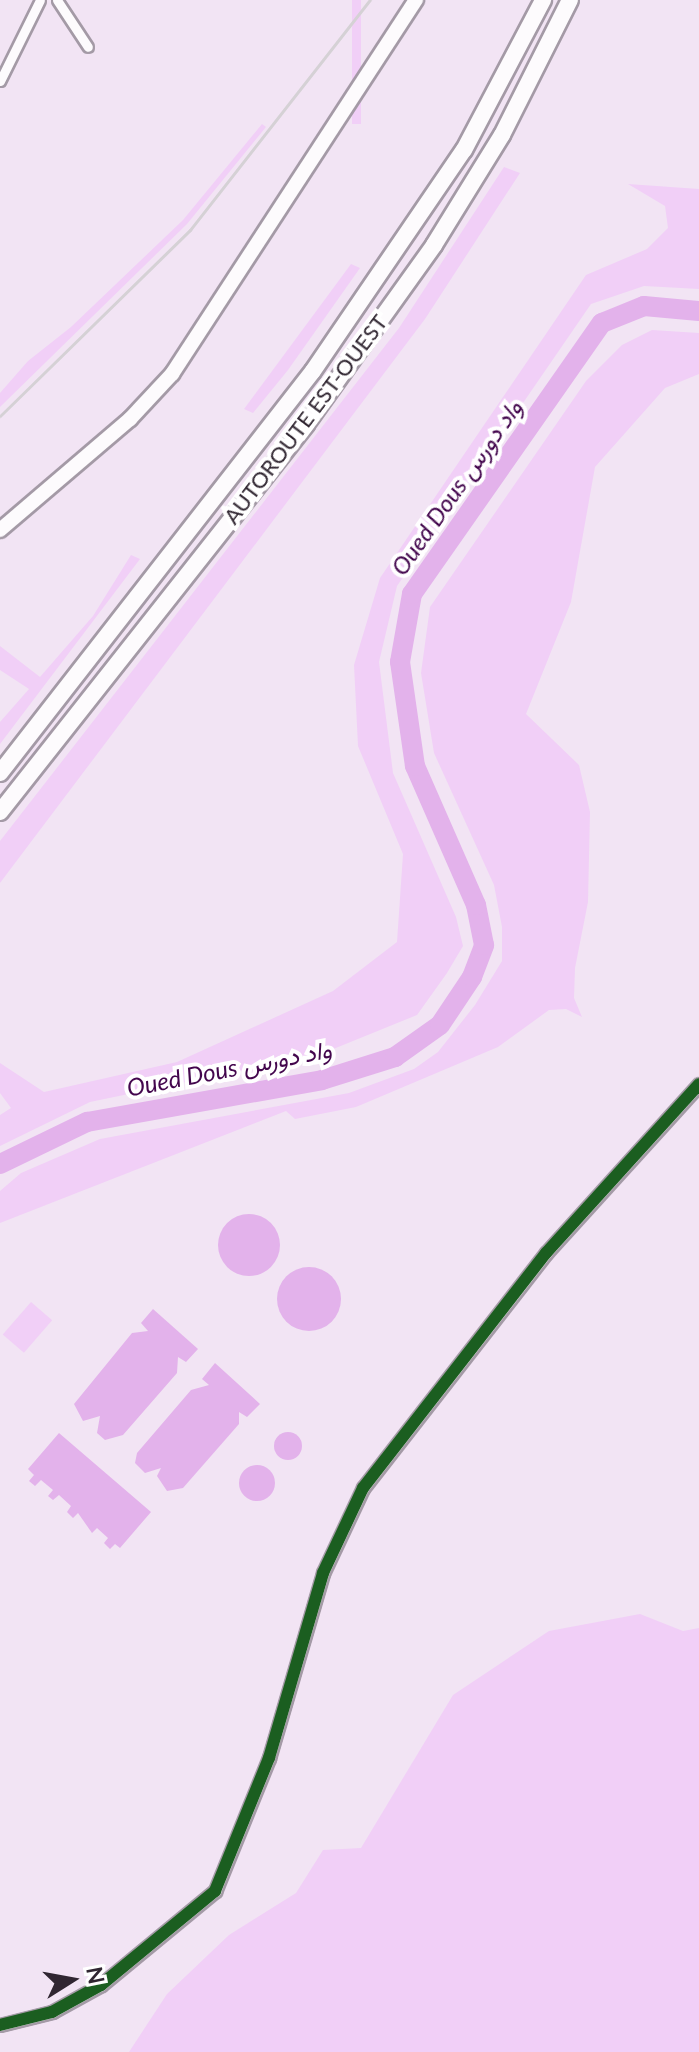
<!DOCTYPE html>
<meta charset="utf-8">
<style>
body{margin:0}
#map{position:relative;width:699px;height:2052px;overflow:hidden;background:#f2e4f4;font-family:Lato,Vazirmatn,sans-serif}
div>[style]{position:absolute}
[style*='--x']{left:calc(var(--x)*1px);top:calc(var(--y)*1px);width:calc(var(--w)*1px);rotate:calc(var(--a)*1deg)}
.green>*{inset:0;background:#f1cff7;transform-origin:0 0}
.water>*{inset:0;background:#e3b2eb}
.round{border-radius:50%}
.river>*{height:20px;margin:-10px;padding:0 10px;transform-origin:10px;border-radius:10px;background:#e3b2eb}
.roads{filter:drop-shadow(2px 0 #a49aa6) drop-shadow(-2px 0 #a49aa6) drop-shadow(0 2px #a49aa6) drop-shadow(0 -2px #a49aa6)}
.minor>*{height:9px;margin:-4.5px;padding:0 4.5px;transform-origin:4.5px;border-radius:4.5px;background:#fdfbfd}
.tertiary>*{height:11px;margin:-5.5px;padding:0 5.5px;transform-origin:5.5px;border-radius:5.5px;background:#fdfbfd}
.primary>*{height:14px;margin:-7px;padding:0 7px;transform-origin:7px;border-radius:7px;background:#fdfbfd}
.motorway>*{height:16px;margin:-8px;padding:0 8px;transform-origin:8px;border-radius:8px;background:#fdfbfd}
.rail>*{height:3px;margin:-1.5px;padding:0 1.5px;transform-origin:1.5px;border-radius:1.5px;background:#d5d1d5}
.cycleway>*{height:12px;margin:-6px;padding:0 6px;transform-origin:6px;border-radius:6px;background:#1b5e20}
span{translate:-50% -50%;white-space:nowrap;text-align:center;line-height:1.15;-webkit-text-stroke:8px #fff;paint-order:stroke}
.street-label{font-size:22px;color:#302631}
.water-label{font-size:24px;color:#43064d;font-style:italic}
.north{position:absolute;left:32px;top:1940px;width:80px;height:80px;-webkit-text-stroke:6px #fff;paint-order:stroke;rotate:79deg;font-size:22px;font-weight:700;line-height:32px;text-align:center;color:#302631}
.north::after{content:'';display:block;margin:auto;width:28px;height:36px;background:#302631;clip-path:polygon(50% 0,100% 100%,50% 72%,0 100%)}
</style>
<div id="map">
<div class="green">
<div style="left:352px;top:0;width:9px;height:124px"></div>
<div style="clip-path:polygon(262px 124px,266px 127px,187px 224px,0 407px,0 393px,28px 361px,71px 327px,183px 220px)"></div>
<div style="clip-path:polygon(504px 167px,520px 173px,425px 319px,0 883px,0 841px,399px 328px)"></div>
<div style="clip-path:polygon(628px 184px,699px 189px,699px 289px,644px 286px,591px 304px,397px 586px,379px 662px,393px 773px,456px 917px,463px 946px,447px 973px,417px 1015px,321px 1054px,90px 1102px,0 1146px,0 1115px,11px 1108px,0 1093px,0 1063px,44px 1092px,177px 1062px,333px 991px,397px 942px,403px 854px,358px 746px,354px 665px,380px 578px,586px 275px,647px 249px,668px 228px,665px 206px)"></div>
<div style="clip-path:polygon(351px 264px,360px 268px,288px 370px,253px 413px,244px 409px)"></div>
<div style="clip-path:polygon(652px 330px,699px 333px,699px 374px,665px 388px,595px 467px,571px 602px,526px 714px,579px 765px,590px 812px,588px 902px,575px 968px,574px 998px,582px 1017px,566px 1009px,549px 1010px,498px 1047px,356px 1107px,295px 1119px,286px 1111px,0 1223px,0 1191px,21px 1173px,100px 1139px,349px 1093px,414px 1069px,438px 1052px,475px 1005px,502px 961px,502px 927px,494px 885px,434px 753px,421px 673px,430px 607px,586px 381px,622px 345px)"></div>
<div style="clip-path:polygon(131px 555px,140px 559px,0 744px,0 722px,29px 689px,0 670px,0 646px,40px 677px,93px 616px)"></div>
<div style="left:31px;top:1302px;width:28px;height:43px;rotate:41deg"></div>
<div style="clip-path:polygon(640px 1614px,683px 1631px,699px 1628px,699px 2052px,129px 2052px,167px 1994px,229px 1935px,296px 1893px,323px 1850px,361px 1848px,453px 1695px,549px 1631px)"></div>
</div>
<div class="water">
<div class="round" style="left:218px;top:1214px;width:62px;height:62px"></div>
<div class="round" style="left:277px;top:1267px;width:64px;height:64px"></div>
<div style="clip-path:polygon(153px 1309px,198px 1349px,186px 1362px,178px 1357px,177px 1373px,123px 1435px,105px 1440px,97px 1433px,100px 1416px,83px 1421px,74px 1404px,132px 1333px,148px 1331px,141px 1323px)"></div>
<div style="clip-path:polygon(215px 1363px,260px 1404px,247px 1417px,239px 1412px,239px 1424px,183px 1488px,167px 1491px,157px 1476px,161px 1468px,145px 1473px,135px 1463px,137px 1453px,191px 1390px,209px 1385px,202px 1379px)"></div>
<div class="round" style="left:274px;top:1432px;width:28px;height:28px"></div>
<div style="clip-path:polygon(59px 1433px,151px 1512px,120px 1548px,115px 1544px,110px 1549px,104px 1543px,108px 1538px,97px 1528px,92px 1533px,78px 1513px,73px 1518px,67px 1512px,71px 1506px,59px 1495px,53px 1500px,48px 1496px,53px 1490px,41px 1480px,35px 1486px,29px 1481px,34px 1475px,28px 1469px)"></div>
<div class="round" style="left:239px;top:1465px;width:36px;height:36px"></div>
</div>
<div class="river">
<div style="--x:0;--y:1164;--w:97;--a:-25.8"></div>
<div style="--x:87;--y:1122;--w:239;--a:-10.1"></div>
<div style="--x:322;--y:1080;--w:77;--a:-17.5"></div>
<div style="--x:395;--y:1057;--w:55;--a:-35.4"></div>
<div style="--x:440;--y:1025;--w:58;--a:-56.3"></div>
<div style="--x:472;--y:977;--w:34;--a:-69"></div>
<div style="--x:484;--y:945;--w:41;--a:-101.3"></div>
<div style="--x:476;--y:905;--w:152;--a:-113.7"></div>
<div style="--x:415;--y:766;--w:105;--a:-98.2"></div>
<div style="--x:400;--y:662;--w:69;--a:-80"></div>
<div style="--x:412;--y:594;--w:331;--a:-55"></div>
<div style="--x:602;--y:323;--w:45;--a:-22"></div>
<div style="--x:644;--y:306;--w:55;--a:5.2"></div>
</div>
<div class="roads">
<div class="minor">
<div style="--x:57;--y:0;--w:56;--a:56.6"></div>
<div style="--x:0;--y:81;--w:90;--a:-63.7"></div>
</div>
<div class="tertiary">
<div style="--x:0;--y:2025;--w:54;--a:-14"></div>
<div style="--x:52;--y:2012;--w:56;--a:-28.9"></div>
<div style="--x:101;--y:1985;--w:148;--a:-39.5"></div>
<div style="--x:215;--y:1891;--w:144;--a:-67.9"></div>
<div style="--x:269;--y:1758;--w:193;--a:-73.7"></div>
<div style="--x:323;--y:1573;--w:94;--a:-64.8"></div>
<div style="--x:363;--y:1488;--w:298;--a:-52.1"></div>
<div style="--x:546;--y:1253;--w:228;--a:-47.8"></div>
</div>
<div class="primary">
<div style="--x:0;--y:530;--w:171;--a:-40.5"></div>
<div style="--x:130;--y:419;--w:62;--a:-47"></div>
<div style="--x:172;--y:374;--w:447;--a:-56.9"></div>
</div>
<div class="motorway">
<div style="--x:0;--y:773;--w:509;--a:-52.1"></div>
<div style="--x:313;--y:371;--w:268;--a:-55.7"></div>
<div style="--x:464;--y:150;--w:170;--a:-62.2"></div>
<div style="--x:0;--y:812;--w:494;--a:-51.7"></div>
<div style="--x:306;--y:424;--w:220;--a:-54.4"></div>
<div style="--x:434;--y:245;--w:129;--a:-58.3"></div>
<div style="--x:502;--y:135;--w:151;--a:-63.3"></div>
</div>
</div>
<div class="rail">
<div style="--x:0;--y:416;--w:266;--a:-44.4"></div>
<div style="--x:190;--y:230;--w:292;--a:-52"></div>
</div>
<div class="cycleway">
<div style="--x:0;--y:2025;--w:54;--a:-14"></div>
<div style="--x:52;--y:2012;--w:56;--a:-28.9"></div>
<div style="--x:101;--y:1985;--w:148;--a:-39.5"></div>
<div style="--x:215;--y:1891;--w:144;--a:-67.9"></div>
<div style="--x:269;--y:1758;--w:193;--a:-73.7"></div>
<div style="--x:323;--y:1573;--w:94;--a:-64.8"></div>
<div style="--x:363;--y:1488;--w:298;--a:-52.1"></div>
<div style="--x:546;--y:1253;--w:228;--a:-47.8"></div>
</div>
<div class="street-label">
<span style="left:305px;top:419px;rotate:-53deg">AUTOROUTE EST-OUEST</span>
</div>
<div class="water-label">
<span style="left:456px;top:487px;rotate:-55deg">Oued Dous واد دورس</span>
<span style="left:229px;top:1068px;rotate:-11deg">Oued Dous واد دورس</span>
</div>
<div class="north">N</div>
</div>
